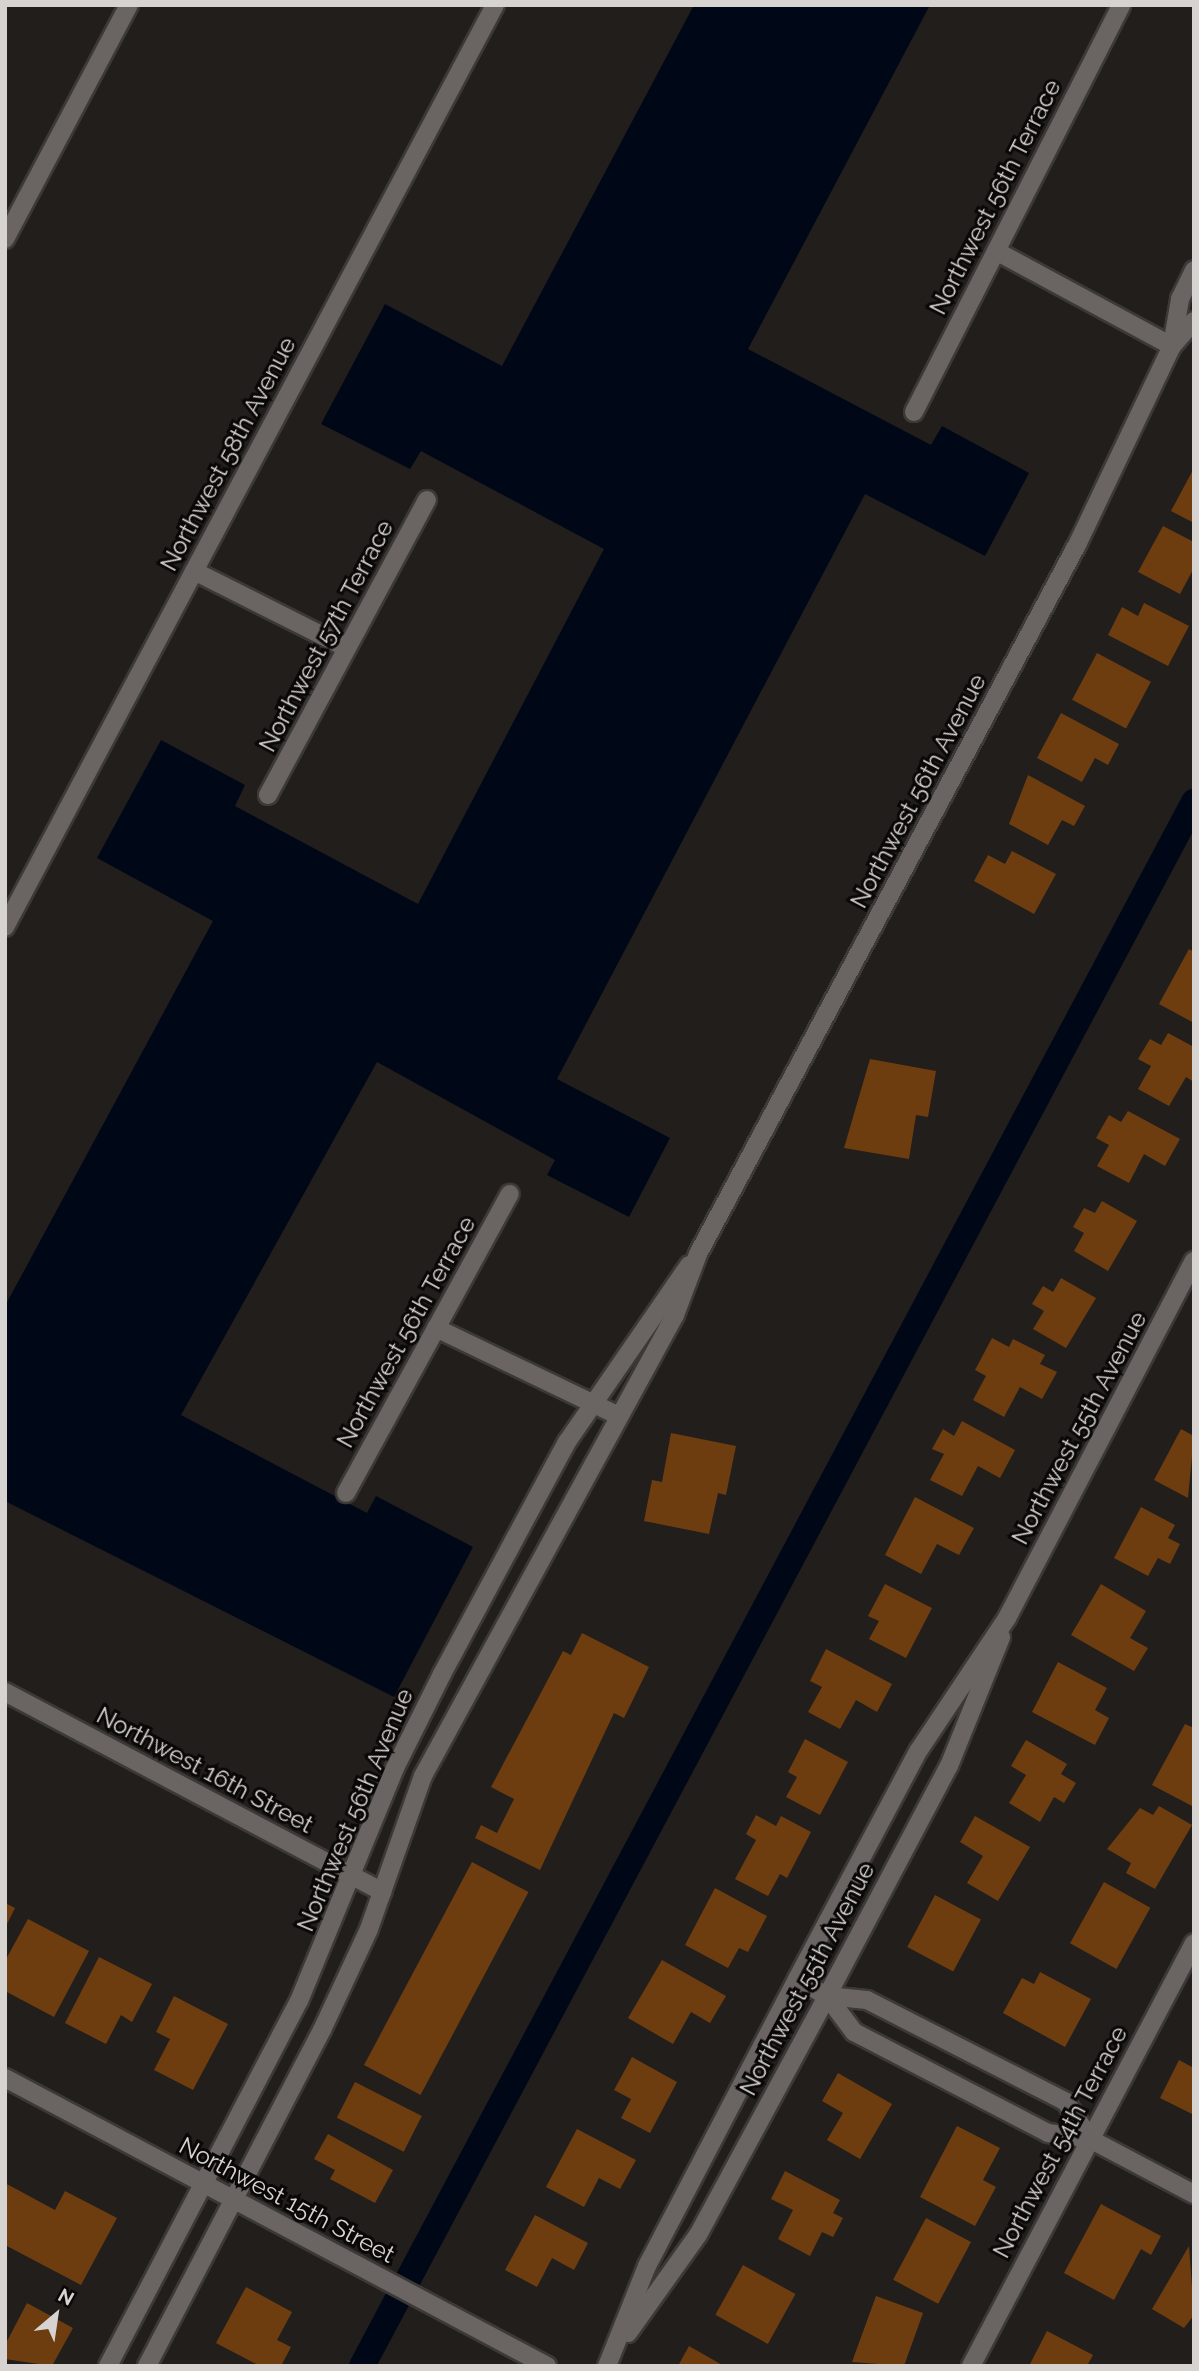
<!DOCTYPE html>
<style>
body{margin:0}
#map{position:relative;width:1199px;height:2371px;overflow:hidden;background:#221e1b;font-family:Raleway,sans-serif}
div>[style]{position:absolute}
[style*='--x']{left:calc(var(--x)*1px);top:calc(var(--y)*1px);width:calc(var(--w)*1px);rotate:calc(var(--a)*1deg)}
.water>*{inset:0;background:#000716}
.canal>*{height:26px;margin:-13px;padding:0 13px;transform-origin:13px;border-radius:13px;background:#000716}
.building>*{inset:0;background:#6d3d10;transform-origin:0 0}
.roads{filter:drop-shadow(2px 0 #3c3937) drop-shadow(-2px 0 #3c3937) drop-shadow(0 2px #3c3937) drop-shadow(0 -2px #3c3937)}
.minor>*{height:18px;margin:-9px;padding:0 9px;transform-origin:9px;border-radius:9px;background:#6a6562}
.tertiary>*{height:18px;margin:-9px;padding:0 9px;transform-origin:9px;border-radius:9px;background:#6a6562}
span{translate:-50% -50%;white-space:nowrap;text-align:center;line-height:1.15;-webkit-text-stroke:6px #0a0807;paint-order:stroke}
.street-label{font-size:24px;color:#d6d3d1}
.frame{position:absolute;inset:0;border:7px solid #d6d3d1;pointer-events:none}
.north{position:absolute;left:21px;top:2280px;width:70px;height:70px;-webkit-text-stroke:5px #0a0807;paint-order:stroke;rotate:29deg;font-size:19px;font-weight:700;line-height:28px;text-align:center;color:#d6d3d1}
.north::after{content:'';display:block;margin:auto;width:24px;height:32px;background:#d6d3d1;clip-path:polygon(50% 0,100% 100%,50% 72%,0 100%)}
</style>
<div id="map">
<div class="water">
<div style="clip-path:polygon(694px 5px,930px 5px,748px 349px,931px 445px,942px 426px,1029px 473px,985px 556px,865px 494px,557px 1079px,670px 1138px,629px 1217px,547px 1175px,555px 1160px,377px 1062px,181px 1415px,367px 1513px,376px 1496px,473px 1547px,394px 1697px,5px 1501px,5px 1306px,213px 921px,97px 858px,161px 740px,245px 785px,235px 806px,418px 904px,604px 549px,421px 451px,410px 469px,321px 424px,385px 304px,502px 366px)"></div>
</div>
<div class="canal">
<div style="--x:362;--y:2366;--w:1772;--a:-61.99"></div>
</div>
<div class="building">
<div style="clip-path:polygon(1194px 468px,1194px 523px,1171px 511px)"></div>
<div style="clip-path:polygon(1163px 526px,1194px 542px,1194px 568px,1180px 594px,1138px 572px)"></div>
<div style="clip-path:polygon(1144px 603px,1189px 626px,1168px 666px,1108px 635px,1122px 607px,1138px 616px)"></div>
<div style="left:1097px;top:653px;width:61px;height:53px;rotate:28deg"></div>
<div style="clip-path:polygon(1061px 713px,1119px 744px,1108px 765px,1095px 758px,1082px 782px,1037px 758px)"></div>
<div style="clip-path:polygon(1028px 775px,1085px 806px,1074px 826px,1062px 820px,1048px 845px,1009px 824px)"></div>
<div style="clip-path:polygon(1012px 851px,1056px 874px,1034px 914px,974px 881px,988px 855px,1005px 864px)"></div>
<div style="clip-path:polygon(1189px 949px,1194px 952px,1194px 1023px,1159px 1004px)"></div>
<div style="clip-path:polygon(1168px 1033px,1194px 1047px,1194px 1082px,1186px 1077px,1169px 1106px,1138px 1089px,1151px 1066px,1138px 1059px,1150px 1039px,1161px 1045px)"></div>
<div style="clip-path:polygon(870px 1059px,936px 1071px,928px 1117px,916px 1115px,909px 1159px,844px 1148px)"></div>
<div style="clip-path:polygon(1128px 1111px,1180px 1139px,1165px 1166px,1144px 1154px,1129px 1183px,1097px 1166px,1109px 1145px,1096px 1138px,1109px 1115px,1121px 1122px)"></div>
<div style="clip-path:polygon(1102px 1201px,1137px 1221px,1108px 1271px,1074px 1251px,1084px 1233px,1073px 1227px,1084px 1208px,1095px 1213px)"></div>
<div style="clip-path:polygon(1061px 1278px,1096px 1298px,1066px 1348px,1033px 1329px,1044px 1311px,1032px 1304px,1043px 1286px,1053px 1292px)"></div>
<div style="clip-path:polygon(992px 1338px,1009px 1347px,1013px 1339px,1045px 1355px,1040px 1364px,1057px 1372px,1042px 1399px,1020px 1387px,1004px 1417px,973px 1400px,986px 1376px,975px 1370px)"></div>
<div style="clip-path:polygon(962px 1421px,1015px 1450px,1000px 1478px,978px 1466px,962px 1496px,930px 1480px,944px 1454px,932px 1449px,943px 1429px,954px 1436px)"></div>
<div style="clip-path:polygon(1181px 1429px,1194px 1436px,1188px 1498px,1154px 1480px)"></div>
<div style="clip-path:polygon(671px 1433px,736px 1446px,726px 1495px,718px 1493px,709px 1534px,644px 1521px,652px 1480px,662px 1482px)"></div>
<div style="clip-path:polygon(915px 1497px,974px 1528px,959px 1555px,937px 1544px,921px 1574px,885px 1555px)"></div>
<div style="clip-path:polygon(1141px 1507px,1175px 1525px,1168px 1538px,1180px 1544px,1170px 1564px,1158px 1558px,1148px 1576px,1114px 1558px)"></div>
<div style="clip-path:polygon(885px 1584px,932px 1608px,906px 1658px,869px 1639px,879px 1621px,868px 1616px)"></div>
<div style="clip-path:polygon(1101px 1584px,1146px 1611px,1130px 1638px,1148px 1648px,1134px 1671px,1071px 1635px)"></div>
<div style="clip-path:polygon(582px 1633px,649px 1667px,624px 1718px,614px 1713px,540px 1870px,475px 1838px,481px 1825px,497px 1833px,514px 1799px,491px 1787px,563px 1651px,571px 1655px)"></div>
<div style="clip-path:polygon(826px 1649px,892px 1684px,877px 1712px,856px 1700px,840px 1729px,808px 1712px,822px 1687px,810px 1681px)"></div>
<div style="clip-path:polygon(1058px 1662px,1107px 1688px,1095px 1710px,1109px 1718px,1095px 1745px,1032px 1712px)"></div>
<div style="clip-path:polygon(1185px 1724px,1194px 1728px,1194px 1807px,1152px 1785px)"></div>
<div style="clip-path:polygon(805px 1739px,848px 1762px,820px 1815px,786px 1797px,797px 1777px,788px 1772px)"></div>
<div style="clip-path:polygon(1026px 1740px,1067px 1764px,1061px 1774px,1076px 1783px,1064px 1803px,1054px 1797px,1040px 1822px,1009px 1803px,1026px 1775px,1011px 1766px)"></div>
<div style="clip-path:polygon(1159px 1806px,1192px 1825px,1155px 1889px,1126px 1873px,1131px 1863px,1107px 1849px,1140px 1808px,1153px 1815px)"></div>
<div style="clip-path:polygon(756px 1815px,776px 1826px,781px 1816px,811px 1832px,787px 1878px,780px 1874px,768px 1896px,735px 1879px,756px 1840px,746px 1834px)"></div>
<div style="clip-path:polygon(975px 1816px,1030px 1847px,998px 1901px,967px 1883px,983px 1856px,960px 1842px)"></div>
<div style="left:472px;top:1862px;width:64px;height:230px;rotate:28deg"></div>
<div style="left:1104px;top:1882px;width:53px;height:70px;rotate:29deg"></div>
<div style="clip-path:polygon(715px 1888px,767px 1916px,748px 1952px,739px 1948px,728px 1968px,685px 1945px)"></div>
<div style="left:935px;top:1895px;width:52px;height:59px;rotate:28deg"></div>
<div style="clip-path:polygon(5px 1903px,15px 1908px,5px 1928px)"></div>
<div style="clip-path:polygon(28px 1919px,89px 1951px,54px 2017px,5px 1991px,5px 1961px)"></div>
<div style="clip-path:polygon(99px 1957px,152px 1984px,132px 2022px,121px 2015px,106px 2044px,65px 2023px)"></div>
<div style="clip-path:polygon(662px 1960px,726px 1996px,710px 2023px,691px 2012px,673px 2044px,628px 2018px)"></div>
<div style="clip-path:polygon(1040px 1972px,1091px 1999px,1065px 2047px,1003px 2013px,1022px 1978px,1034px 1984px)"></div>
<div style="clip-path:polygon(174px 1996px,228px 2024px,193px 2090px,154px 2070px,170px 2039px,156px 2032px)"></div>
<div style="clip-path:polygon(632px 2057px,677px 2082px,650px 2133px,621px 2118px,631px 2099px,614px 2090px)"></div>
<div style="clip-path:polygon(1179px 2060px,1194px 2068px,1194px 2115px,1160px 2098px)"></div>
<div style="clip-path:polygon(838px 2073px,892px 2104px,860px 2159px,827px 2140px,843px 2113px,822px 2101px)"></div>
<div style="left:355px;top:2082px;width:75px;height:40px;rotate:27deg"></div>
<div style="clip-path:polygon(957px 2126px,1000px 2148px,983px 2180px,996px 2187px,975px 2226px,920px 2197px)"></div>
<div style="clip-path:polygon(577px 2129px,636px 2160px,620px 2189px,599px 2178px,584px 2207px,546px 2187px)"></div>
<div style="clip-path:polygon(328px 2134px,393px 2170px,375px 2203px,330px 2179px,335px 2170px,314px 2159px)"></div>
<div style="clip-path:polygon(785px 2171px,840px 2200px,833px 2213px,843px 2218px,833px 2237px,822px 2232px,810px 2256px,778px 2239px,793px 2210px,771px 2199px)"></div>
<div style="clip-path:polygon(5px 2183px,55px 2210px,65px 2191px,117px 2218px,81px 2285px,5px 2245px)"></div>
<div style="clip-path:polygon(1101px 2204px,1161px 2236px,1151px 2255px,1141px 2249px,1114px 2300px,1064px 2273px)"></div>
<div style="clip-path:polygon(535px 2215px,588px 2243px,574px 2270px,552px 2258px,537px 2287px,505px 2270px)"></div>
<div style="left:926px;top:2218px;width:51px;height:70px;rotate:28deg"></div>
<div style="clip-path:polygon(1189px 2246px,1194px 2315px,1184px 2328px,1152px 2309px)"></div>
<div style="left:743px;top:2265px;width:60px;height:57px;rotate:29deg"></div>
<div style="clip-path:polygon(246px 2287px,292px 2312px,277px 2340px,291px 2347px,281px 2366px,260px 2366px,216px 2343px)"></div>
<div style="clip-path:polygon(876px 2296px,923px 2313px,904px 2366px,852px 2362px)"></div>
<div style="clip-path:polygon(27px 2303px,73px 2328px,52px 2366px,5px 2359px,5px 2345px)"></div>
<div style="clip-path:polygon(1047px 2331px,1093px 2355px,1087px 2366px,1029px 2366px)"></div>
<div style="clip-path:polygon(689px 2346px,724px 2366px,678px 2366px)"></div>
</div>
<div class="roads">
<div class="minor">
<div style="--x:5;--y:239;--w:265;--a:-62.1"></div>
<div style="--x:996;--y:251;--w:200;--a:28.4"></div>
<div style="--x:914;--y:412;--w:457;--a:-63"></div>
<div style="--x:194;--y:571;--w:169;--a:26.7"></div>
<div style="--x:268;--y:795;--w:335;--a:-61.7"></div>
<div style="--x:5;--y:927;--w:1044;--a:-62.01"></div>
<div style="--x:436;--y:1328;--w:203;--a:25.7"></div>
<div style="--x:346;--y:1493;--w:341;--a:-61.3"></div>
<div style="--x:5;--y:1692;--w:427;--a:27.9"></div>
<div style="--x:797;--y:1979;--w:34;--a:30"></div>
<div style="--x:827;--y:1996;--w:45;--a:53.1"></div>
<div style="--x:854;--y:2032;--w:219;--a:27.5"></div>
<div style="--x:1048;--y:2133;--w:42;--a:8.1"></div>
<div style="--x:1090;--y:2139;--w:118;--a:27.9"></div>
<div style="--x:827;--y:1996;--w:40;--a:5.7"></div>
<div style="--x:867;--y:2000;--w:224;--a:27.1"></div>
<div style="--x:1066;--y:2102;--w:44;--a:57"></div>
<div style="--x:5;--y:2078;--w:614;--a:27.98"></div>
<div style="--x:628;--y:2333;--w:120;--a:-54.5"></div>
<div style="--x:698;--y:2235;--w:272;--a:-61.6"></div>
<div style="--x:827;--y:1996;--w:260;--a:-62.1"></div>
<div style="--x:949;--y:1766;--w:139;--a:-68"></div>
<div style="--x:607;--y:2366;--w:108;--a:-68.2"></div>
<div style="--x:647;--y:2266;--w:324;--a:-62.4"></div>
<div style="--x:797;--y:1979;--w:259;--a:-62"></div>
<div style="--x:919;--y:1750;--w:159;--a:-56.3"></div>
<div style="--x:1007;--y:1618;--w:403;--a:-62.4"></div>
<div style="--x:971;--y:2366;--w:478;--a:-62.2"></div>
</div>
<div class="tertiary">
<div style="--x:1172;--y:346;--w:33;--a:-49"></div>
<div style="--x:108;--y:2366;--w:412;--a:-62.4"></div>
<div style="--x:299;--y:2001;--w:252;--a:-67.6"></div>
<div style="--x:395;--y:1768;--w:105;--a:-63.4"></div>
<div style="--x:442;--y:1674;--w:264;--a:-61.7"></div>
<div style="--x:567;--y:1442;--w:215;--a:-55.4"></div>
<div style="--x:147;--y:2366;--w:379;--a:-62.5"></div>
<div style="--x:322;--y:2030;--w:111;--a:-65"></div>
<div style="--x:369;--y:1929;--w:162;--a:-70.6"></div>
<div style="--x:423;--y:1776;--w:525;--a:-61.34"></div>
<div style="--x:675;--y:1315;--w:65;--a:-69.3"></div>
<div style="--x:698;--y:1254;--w:806;--a:-61.88"></div>
<div style="--x:1078;--y:543;--w:218;--a:-64.5"></div>
<div style="--x:1172;--y:346;--w:48;--a:-80.3"></div>
<div style="--x:1180;--y:299;--w:32;--a:-64"></div>
</div>
</div>
<div class="street-label">
<span style="left:995px;top:197px;rotate:-63deg">Northwest 56th Terrace</span>
<span style="left:228px;top:454px;rotate:-62deg">Northwest 58th Avenue</span>
<span style="left:326px;top:636px;rotate:-62deg">Northwest 57th Terrace</span>
<span style="left:918px;top:791px;rotate:-62deg">Northwest 56th Avenue</span>
<span style="left:406px;top:1332px;rotate:-61deg">Northwest 56th Terrace</span>
<span style="left:1079px;top:1428px;rotate:-62deg">Northwest 55th Avenue</span>
<span style="left:205px;top:1770px;rotate:28deg">Northwest 16th Street</span>
<span style="left:355px;top:1810px;rotate:-67deg">Northwest 56th Avenue</span>
<span style="left:807px;top:1979px;rotate:-62deg">Northwest 55th Avenue</span>
<span style="left:1060px;top:2142px;rotate:-62deg">Northwest 54th Terrace</span>
<span style="left:287px;top:2200px;rotate:28deg">Northwest 15th Street</span>
</div>
<div class="frame"></div>
<div class="north">N</div>
</div>
